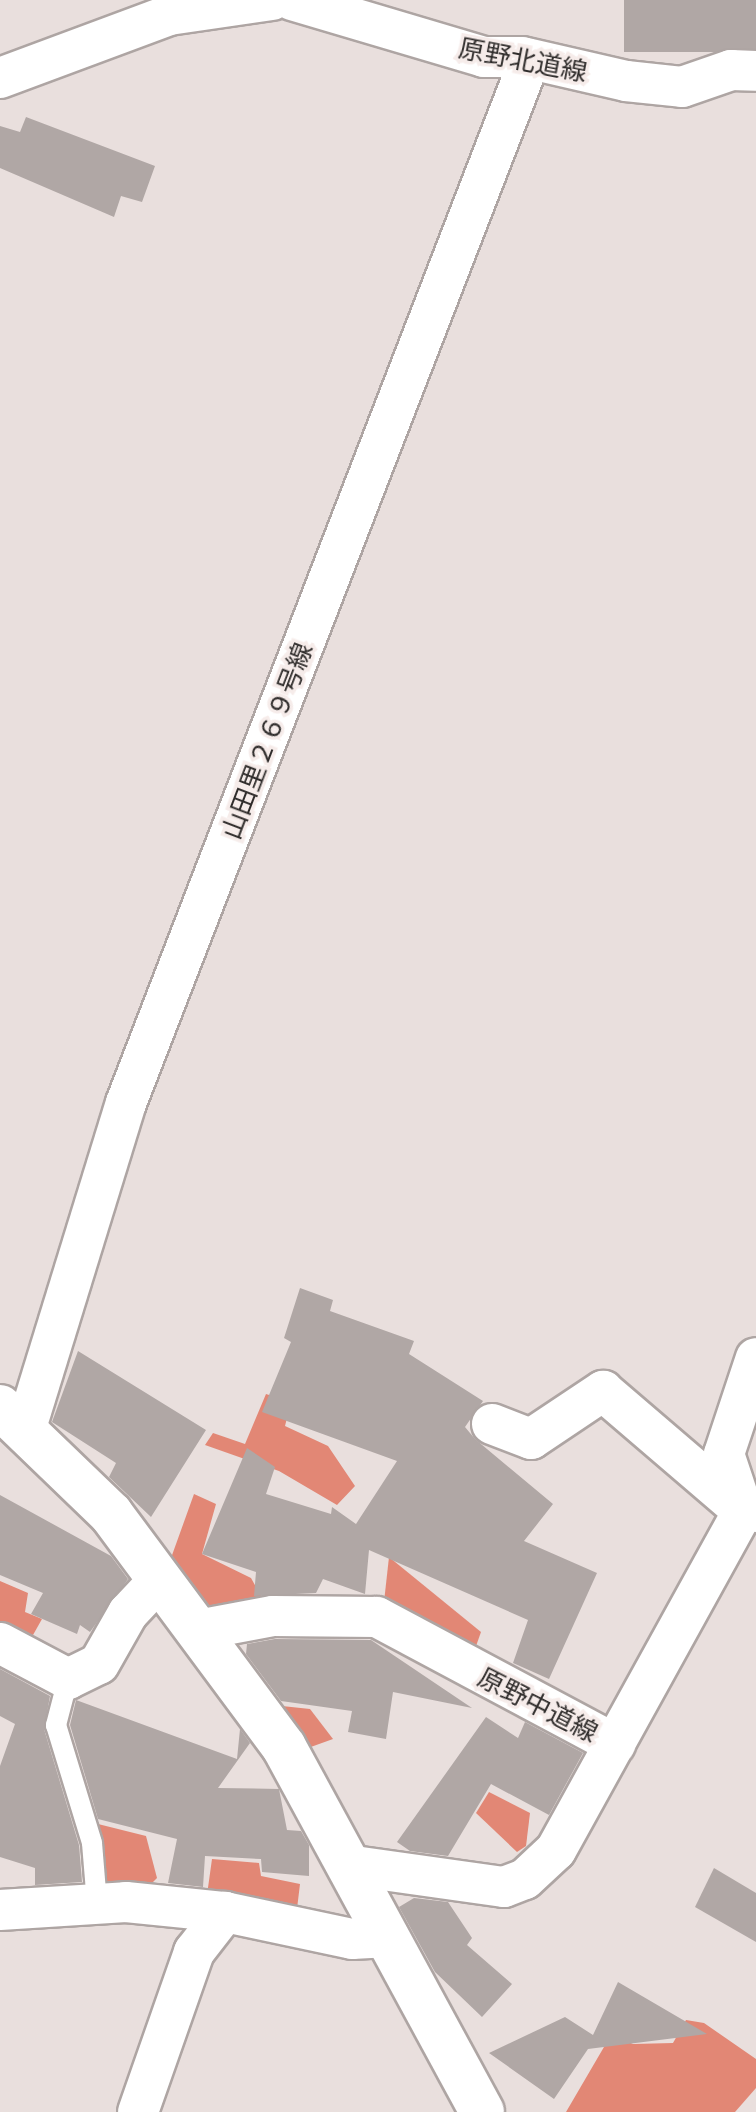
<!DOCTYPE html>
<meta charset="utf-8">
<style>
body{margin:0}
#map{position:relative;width:756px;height:2112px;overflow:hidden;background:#e9dfdd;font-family:Quicksand,"Noto Sans JP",sans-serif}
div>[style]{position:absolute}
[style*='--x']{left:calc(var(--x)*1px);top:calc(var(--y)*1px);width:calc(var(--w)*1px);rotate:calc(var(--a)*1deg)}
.forest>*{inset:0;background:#e28775}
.building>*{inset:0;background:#b0a7a5;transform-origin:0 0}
.roads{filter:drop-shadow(2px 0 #aea5a3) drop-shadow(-2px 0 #aea5a3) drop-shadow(0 2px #aea5a3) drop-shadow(0 -2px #aea5a3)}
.service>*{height:20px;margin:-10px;padding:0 10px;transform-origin:10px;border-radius:10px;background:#fff}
.minor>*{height:40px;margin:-20px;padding:0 20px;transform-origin:20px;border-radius:20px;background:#fff}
.tertiary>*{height:44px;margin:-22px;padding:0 22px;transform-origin:22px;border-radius:22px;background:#fff}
span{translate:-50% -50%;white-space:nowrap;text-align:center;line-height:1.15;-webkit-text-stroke:7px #f6ecea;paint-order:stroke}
.street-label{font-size:26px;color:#2f2c2b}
</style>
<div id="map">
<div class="forest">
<div style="clip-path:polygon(266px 1394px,291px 1402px,285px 1426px,328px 1446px,355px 1486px,337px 1505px,279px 1471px,205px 1445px,213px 1433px,245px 1444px)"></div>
<div style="clip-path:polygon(194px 1494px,216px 1504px,202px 1554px,251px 1578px,269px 1610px,218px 1619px,171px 1558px)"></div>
<div style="clip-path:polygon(389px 1557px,481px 1632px,470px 1663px,383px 1611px)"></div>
<div style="clip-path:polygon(0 1581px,28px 1593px,25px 1612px,42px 1619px,33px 1635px,0 1629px)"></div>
<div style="clip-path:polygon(282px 1706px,310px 1709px,333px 1739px,308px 1748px)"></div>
<div style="clip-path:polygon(489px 1792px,530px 1813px,526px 1846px,517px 1852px,476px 1813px)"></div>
<div style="clip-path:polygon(90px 1822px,146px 1836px,157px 1878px,141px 1894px,102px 1893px)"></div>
<div style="clip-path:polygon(212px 1859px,259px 1863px,261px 1876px,300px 1884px,296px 1917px,206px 1902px)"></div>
<div style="clip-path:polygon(686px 2020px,704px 2023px,756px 2059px,756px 2088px,735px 2112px,566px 2112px,611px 2035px,633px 2044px,673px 2043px)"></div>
</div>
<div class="building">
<div style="left:624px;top:0;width:132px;height:52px"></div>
<div style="clip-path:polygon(26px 117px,155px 166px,142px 202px,121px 196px,114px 217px,0 168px,0 126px,20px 132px)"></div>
<div style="clip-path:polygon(300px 1288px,333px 1300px,330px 1311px,414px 1341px,409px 1354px,483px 1401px,465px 1427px,475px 1439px,553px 1504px,524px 1541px,597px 1573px,549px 1679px,513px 1663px,528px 1620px,369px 1550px,365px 1594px,323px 1579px,316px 1593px,254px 1596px,256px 1572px,202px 1554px,247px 1448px,275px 1467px,266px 1494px,331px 1514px,332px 1507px,356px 1524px,397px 1461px,262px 1412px,291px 1342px,284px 1338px)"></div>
<div style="clip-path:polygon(78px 1351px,206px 1430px,151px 1517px,109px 1477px,116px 1463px,52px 1422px)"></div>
<div style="clip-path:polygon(0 1495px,111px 1556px,128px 1579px,90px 1632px,80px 1625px,77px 1634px,31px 1614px,43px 1593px,0 1575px)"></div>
<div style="clip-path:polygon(275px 1639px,371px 1640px,472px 1708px,393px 1692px,386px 1739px,348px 1732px,352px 1711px,281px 1701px,246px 1654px,247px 1644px)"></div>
<div style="clip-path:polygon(0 1669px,50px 1696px,44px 1729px,79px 1845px,82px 1882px,35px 1885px,35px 1868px,0 1857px,0 1766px,15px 1724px,0 1716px)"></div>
<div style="clip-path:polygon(76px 1700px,237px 1759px,240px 1729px,250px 1743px,218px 1788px,279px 1789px,287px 1830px,301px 1831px,309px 1845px,309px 1876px,262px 1872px,261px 1859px,205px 1856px,203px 1887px,168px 1883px,177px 1839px,98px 1819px,70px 1725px)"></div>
<div style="clip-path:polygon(486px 1717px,518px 1738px,525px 1722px,583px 1753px,549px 1815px,491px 1784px,448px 1856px,410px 1851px,397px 1842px)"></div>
<div style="clip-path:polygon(714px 1868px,756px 1893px,756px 1942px,695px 1907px)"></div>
<div style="clip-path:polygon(414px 1898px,448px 1902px,472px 1938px,467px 1945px,512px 1984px,482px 2017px,435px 1972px,399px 1907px)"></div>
<div style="clip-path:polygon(618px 1982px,707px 2034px,588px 2049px,554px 2099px,489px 2053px,565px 2017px,593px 2035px)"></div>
</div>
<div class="roads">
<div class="service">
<div style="--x:68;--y:1679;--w:48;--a:104.6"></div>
<div style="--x:56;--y:1725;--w:123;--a:73"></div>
<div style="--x:92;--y:1843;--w:61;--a:85.3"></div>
</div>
<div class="minor">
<div style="--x:292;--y:0;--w:200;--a:16.5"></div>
<div style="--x:484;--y:57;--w:38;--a:0"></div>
<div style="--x:522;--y:57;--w:107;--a:13"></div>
<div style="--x:626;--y:81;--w:56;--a:6.1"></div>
<div style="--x:682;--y:87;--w:52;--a:-19.1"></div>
<div style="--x:731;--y:70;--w:25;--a:2"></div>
<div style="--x:0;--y:78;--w:180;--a:-20.4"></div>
<div style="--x:169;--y:15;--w:104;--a:-8.3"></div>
<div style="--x:492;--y:1424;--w:42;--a:21"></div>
<div style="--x:531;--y:1439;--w:87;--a:-33.7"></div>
<div style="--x:603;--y:1391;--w:184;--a:40.6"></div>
<div style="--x:25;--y:1431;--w:343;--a:-72.9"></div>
<div style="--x:126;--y:1103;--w:1119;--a:-68.84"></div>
<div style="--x:743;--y:1511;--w:60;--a:-108.4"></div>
<div style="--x:724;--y:1454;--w:101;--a:-71.6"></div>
<div style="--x:198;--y:1630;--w:76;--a:-10.6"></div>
<div style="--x:273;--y:1616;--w:104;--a:0.6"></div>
<div style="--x:377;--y:1617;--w:270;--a:28.1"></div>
<div style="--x:0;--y:1643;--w:77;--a:27.9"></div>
<div style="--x:68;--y:1679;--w:34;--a:-26"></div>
<div style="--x:99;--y:1664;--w:59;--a:-60.4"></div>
<div style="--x:128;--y:1613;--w:47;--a:-46.7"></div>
<div style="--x:354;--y:1866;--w:151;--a:8"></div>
<div style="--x:504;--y:1887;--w:22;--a:-21"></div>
<div style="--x:525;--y:1879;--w:42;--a:-43.1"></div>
<div style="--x:556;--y:1850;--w:387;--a:-61.1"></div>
<div style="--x:743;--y:1511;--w:13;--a:4"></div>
<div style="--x:0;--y:1910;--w:126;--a:-3.6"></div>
<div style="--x:126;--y:1902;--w:100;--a:5.8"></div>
<div style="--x:225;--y:1912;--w:130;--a:12"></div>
<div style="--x:352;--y:1939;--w:37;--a:-3"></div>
<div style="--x:138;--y:2112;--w:170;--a:-70.7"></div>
<div style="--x:194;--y:1952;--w:51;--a:-52.2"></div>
</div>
<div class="tertiary">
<div style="--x:0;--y:1407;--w:154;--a:43.9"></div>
<div style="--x:111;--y:1514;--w:290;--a:53.4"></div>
<div style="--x:284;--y:1747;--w:415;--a:61.5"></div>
</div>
</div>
<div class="street-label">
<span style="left:523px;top:60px;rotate:11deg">原野北道線</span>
<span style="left:267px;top:741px;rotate:-69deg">山田里２６９号線</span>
<span style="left:538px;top:1705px;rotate:27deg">原野中道線</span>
</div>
</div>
